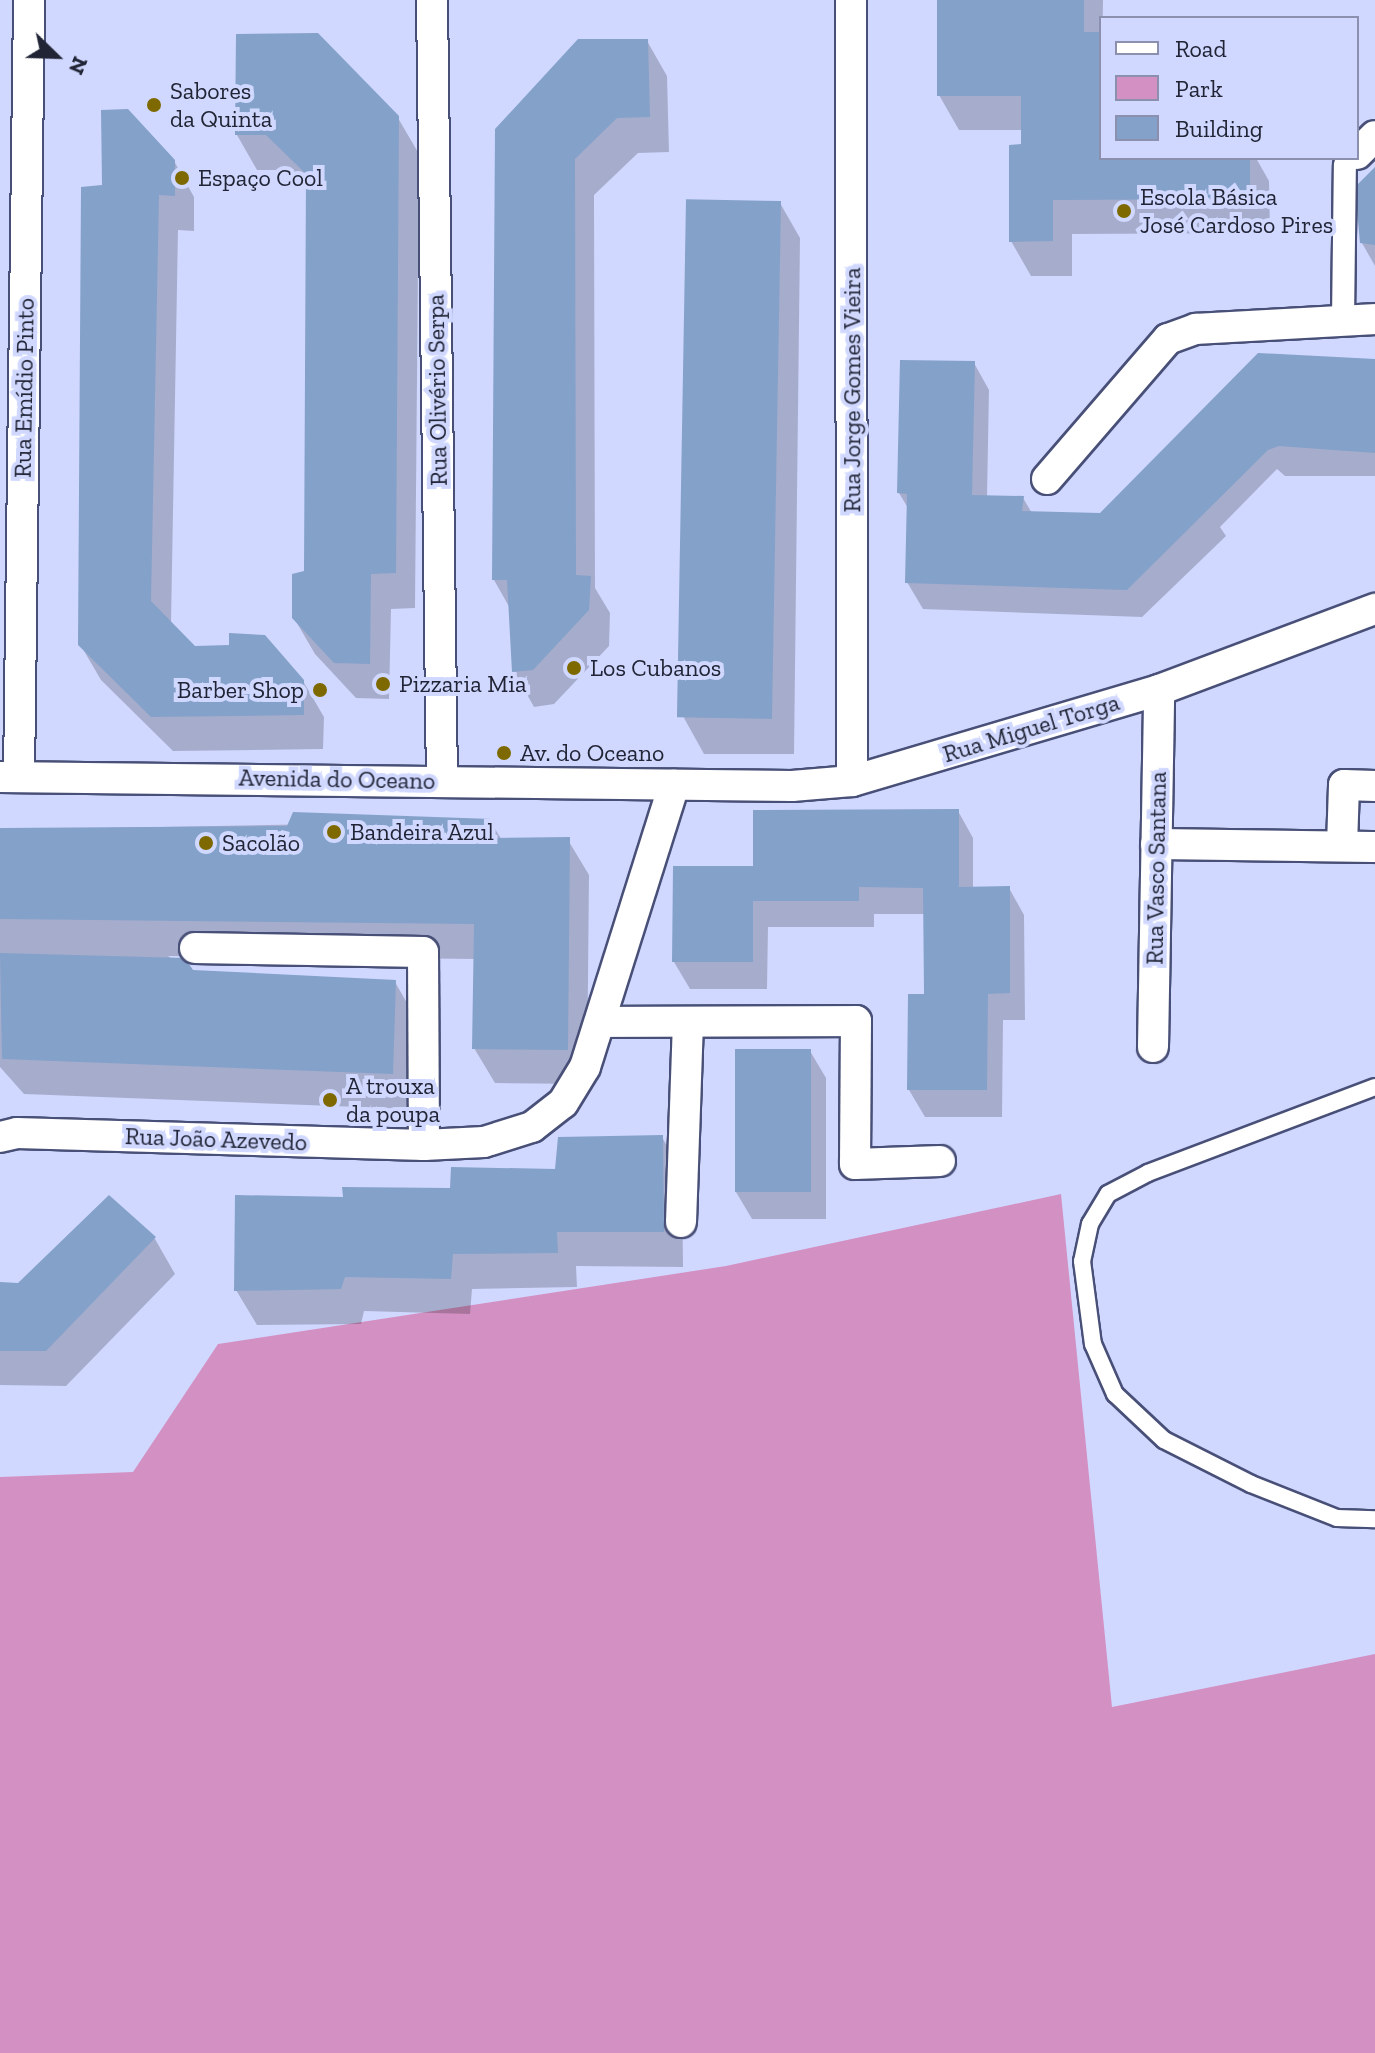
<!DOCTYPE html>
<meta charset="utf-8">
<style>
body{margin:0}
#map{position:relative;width:1375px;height:2053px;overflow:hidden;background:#d0d8ff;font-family:"Zilla Slab",serif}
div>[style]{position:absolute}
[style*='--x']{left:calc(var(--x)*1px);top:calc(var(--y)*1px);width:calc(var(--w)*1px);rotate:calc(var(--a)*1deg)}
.green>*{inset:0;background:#d391c3}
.shadow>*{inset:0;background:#0003}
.building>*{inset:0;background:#84a1c9;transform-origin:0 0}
.roads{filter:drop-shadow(2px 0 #495078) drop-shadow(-2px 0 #495078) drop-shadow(0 2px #495078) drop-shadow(0 -2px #495078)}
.service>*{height:16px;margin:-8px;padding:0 8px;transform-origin:8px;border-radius:8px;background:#fff}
.pedestrian>*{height:22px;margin:-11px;padding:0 11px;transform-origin:11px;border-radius:11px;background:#fff}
.minor>*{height:30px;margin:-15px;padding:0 15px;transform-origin:15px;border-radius:15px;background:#fff}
.dots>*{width:22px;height:22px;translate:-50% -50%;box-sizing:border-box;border:4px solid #d0d8ff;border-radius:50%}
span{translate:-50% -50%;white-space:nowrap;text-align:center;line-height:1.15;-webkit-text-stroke:8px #d0d8ff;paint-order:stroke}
.poi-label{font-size:24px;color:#202435}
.left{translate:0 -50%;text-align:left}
.right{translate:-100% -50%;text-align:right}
.street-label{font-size:24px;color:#202435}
.legend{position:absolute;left:1099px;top:16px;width:260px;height:144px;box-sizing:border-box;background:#d0d8ff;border:2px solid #8a90ae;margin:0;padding:10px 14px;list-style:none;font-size:24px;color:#202435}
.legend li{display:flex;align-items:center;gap:16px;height:40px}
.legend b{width:40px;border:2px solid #8a90ae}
.north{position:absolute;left:16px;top:16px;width:80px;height:80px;-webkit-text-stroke:6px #d0d8ff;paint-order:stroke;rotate:113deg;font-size:22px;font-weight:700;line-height:32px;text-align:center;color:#202435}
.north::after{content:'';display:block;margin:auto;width:28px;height:36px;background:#202435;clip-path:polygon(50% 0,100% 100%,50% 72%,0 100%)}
</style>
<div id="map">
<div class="green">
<div style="clip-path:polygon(1061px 1194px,1112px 1707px,1375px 1654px,1375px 2053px,0 2053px,0 1477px,133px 1472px,218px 1344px,726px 1266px)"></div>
</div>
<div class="shadow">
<div style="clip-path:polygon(939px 0,1103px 0,1101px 158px,1256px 158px,1269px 181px,1270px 233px,1072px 234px,1072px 276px,1031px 276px,1011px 241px,1023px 130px,959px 130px,939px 95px)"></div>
<div style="clip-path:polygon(647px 41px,667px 76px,669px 152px,638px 153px,594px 195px,595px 588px,610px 613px,609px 646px,554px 704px,534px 707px,514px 671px,511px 610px,494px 580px,497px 130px)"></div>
<div style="clip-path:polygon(398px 118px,419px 154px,415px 608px,391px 609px,389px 699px,356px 698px,315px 654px,294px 618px,306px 572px,308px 189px,288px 170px,257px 170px,237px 135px)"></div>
<div style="clip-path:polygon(174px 161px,194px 197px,194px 231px,178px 230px,171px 624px,195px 648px,303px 681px,324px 717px,323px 749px,173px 751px,101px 680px,80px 644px,104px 186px)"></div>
<div style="clip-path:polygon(1375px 170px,1375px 266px,1362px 243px)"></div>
<div style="clip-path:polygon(780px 203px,800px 238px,794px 754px,704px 754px,684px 718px)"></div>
<div style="clip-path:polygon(1375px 360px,1375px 476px,1285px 476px,1277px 469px,1220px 527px,1226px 536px,1142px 617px,923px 609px,907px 582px,908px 508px,899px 493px,974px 363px,989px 390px,987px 497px,1023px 498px,1032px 513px,1101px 515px)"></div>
<div style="clip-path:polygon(958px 811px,973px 838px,973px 889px,1009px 888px,1024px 915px,1025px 1020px,1003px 1020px,1002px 1117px,925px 1117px,909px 1090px,926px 996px,925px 914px,874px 914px,874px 927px,768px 927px,767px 989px,690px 989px,674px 962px,755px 868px)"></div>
<div style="clip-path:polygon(490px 821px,502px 840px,568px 840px,589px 875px,587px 1084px,495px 1083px,474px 1048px,475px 959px,168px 956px,192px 972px,395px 982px,415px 1017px,412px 1109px,24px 1094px,0 1067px,0 830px)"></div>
<div style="clip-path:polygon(810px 1051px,826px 1078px,826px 1219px,752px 1219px,736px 1192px)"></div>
<div style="clip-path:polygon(662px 1137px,682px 1173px,683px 1267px,576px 1266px,577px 1287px,472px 1289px,470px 1314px,364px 1311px,361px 1324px,257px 1325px,236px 1290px,345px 1199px,452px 1190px,557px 1171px)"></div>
<div style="clip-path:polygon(109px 1198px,155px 1239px,175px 1274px,66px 1386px,0 1385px,0 1284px,19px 1285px)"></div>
</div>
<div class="building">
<div style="clip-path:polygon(937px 0,1084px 0,1084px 32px,1101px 32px,1101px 158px,1250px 158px,1250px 199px,1053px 200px,1053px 241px,1009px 242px,1009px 145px,1021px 144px,1021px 96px,937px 96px)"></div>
<div style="clip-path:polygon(318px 33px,399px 116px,396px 573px,371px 574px,370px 664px,334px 663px,292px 618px,292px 574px,304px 571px,306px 174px,266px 135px,235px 135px,236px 34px)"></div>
<div style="clip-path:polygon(578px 39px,648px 39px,650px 117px,617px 118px,575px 159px,576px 575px,591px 576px,589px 610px,533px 670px,512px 672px,507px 580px,492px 580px,495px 129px)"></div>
<div style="clip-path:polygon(128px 109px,175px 160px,175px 196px,159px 195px,151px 601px,195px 646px,229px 645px,229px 633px,265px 635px,304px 680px,304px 715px,151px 717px,78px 645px,81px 187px,102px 185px,101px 110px)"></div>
<div style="clip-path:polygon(1375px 167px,1375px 245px,1360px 243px,1355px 187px)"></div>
<div style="left:781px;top:201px;width:518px;height:95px;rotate:91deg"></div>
<div style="clip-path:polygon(1258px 353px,1375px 359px,1375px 453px,1279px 446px,1268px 450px,1127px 590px,905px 583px,907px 494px,897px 493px,900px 360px,975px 361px,972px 495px,1024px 496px,1022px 511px,1100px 513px)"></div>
<div style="clip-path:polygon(959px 809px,959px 887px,1010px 886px,1010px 993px,988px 994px,987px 1090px,907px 1090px,908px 994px,924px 994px,923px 888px,859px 887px,859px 901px,753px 901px,753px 962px,672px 962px,673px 866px,753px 866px,753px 810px)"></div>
<div style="clip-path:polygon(293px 812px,492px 819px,491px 838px,570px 837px,568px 1050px,472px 1049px,474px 924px,0 919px,0 828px,287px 826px)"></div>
<div style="clip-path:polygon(0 953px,185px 958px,193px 970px,396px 980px,393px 1074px,2px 1059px)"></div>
<div style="left:735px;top:1049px;width:76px;height:143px"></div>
<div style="clip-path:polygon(663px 1135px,664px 1232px,557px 1232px,558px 1253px,453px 1254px,451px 1279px,345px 1277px,341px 1289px,234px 1291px,235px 1195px,343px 1197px,342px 1187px,450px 1188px,451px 1167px,555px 1169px,558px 1137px)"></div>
<div style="clip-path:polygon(109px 1195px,156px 1237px,46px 1351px,0 1351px,0 1282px,18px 1283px)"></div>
</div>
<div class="roads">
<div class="service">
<div style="--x:1375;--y:1087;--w:243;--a:159.3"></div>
<div style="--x:1148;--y:1173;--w:45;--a:152.3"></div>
<div style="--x:1108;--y:1194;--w:35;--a:121"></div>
<div style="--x:1090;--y:1224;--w:38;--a:102"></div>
<div style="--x:1082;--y:1261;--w:84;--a:82.5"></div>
<div style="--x:1093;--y:1344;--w:55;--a:66.3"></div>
<div style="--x:1115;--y:1394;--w:67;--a:43.2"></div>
<div style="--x:1164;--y:1440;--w:97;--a:26.8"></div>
<div style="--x:1251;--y:1484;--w:92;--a:21.6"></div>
<div style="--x:1337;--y:1518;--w:38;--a:2"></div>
</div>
<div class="pedestrian">
<div style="--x:1343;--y:320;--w:155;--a:-89.3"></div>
</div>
<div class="minor">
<div style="--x:432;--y:0;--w:780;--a:89.27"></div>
<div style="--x:851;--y:0;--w:781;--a:89.93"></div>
<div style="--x:1357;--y:154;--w:25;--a:-45"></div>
<div style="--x:1047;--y:479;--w:185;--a:-49.2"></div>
<div style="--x:1168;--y:339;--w:30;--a:-20"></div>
<div style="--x:1196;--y:329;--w:179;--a:-3.2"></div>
<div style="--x:0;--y:777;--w:792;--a:0.65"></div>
<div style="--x:792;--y:786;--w:60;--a:-4.8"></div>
<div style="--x:852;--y:781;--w:320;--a:-16.5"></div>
<div style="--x:1159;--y:690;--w:231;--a:-20.6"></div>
<div style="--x:19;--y:777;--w:777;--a:-89.26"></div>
<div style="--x:1156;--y:844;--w:219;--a:0.8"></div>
<div style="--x:1342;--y:846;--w:61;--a:-88.1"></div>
<div style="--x:1344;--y:785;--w:31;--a:2"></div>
<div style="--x:195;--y:948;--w:228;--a:1"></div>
<div style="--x:423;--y:952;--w:193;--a:89.7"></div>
<div style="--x:601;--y:1022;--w:255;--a:-0.2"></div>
<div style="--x:856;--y:1021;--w:143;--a:90.4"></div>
<div style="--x:855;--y:1164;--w:85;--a:-2"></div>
<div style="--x:1153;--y:1047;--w:357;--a:-89"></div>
<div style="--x:0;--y:1137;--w:17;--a:-13"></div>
<div style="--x:17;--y:1133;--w:407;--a:1.7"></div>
<div style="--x:424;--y:1145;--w:60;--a:-2.9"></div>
<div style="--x:484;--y:1142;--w:50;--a:-17.4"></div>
<div style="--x:532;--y:1127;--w:39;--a:-38"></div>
<div style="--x:563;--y:1103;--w:42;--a:-58.6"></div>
<div style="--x:585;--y:1067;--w:296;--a:-72.5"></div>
<div style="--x:681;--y:1222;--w:200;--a:-88"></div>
</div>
</div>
<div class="dots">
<div style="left:154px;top:105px;background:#7e6901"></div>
<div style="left:182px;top:178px;background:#7e6901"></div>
<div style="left:1124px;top:211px;background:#7e6901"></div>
<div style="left:574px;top:668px;background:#7e6901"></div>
<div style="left:383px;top:684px;background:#7e6901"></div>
<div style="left:320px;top:690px;background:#7e6901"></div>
<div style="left:504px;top:753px;background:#7e6901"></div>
<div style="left:334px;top:832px;background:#7e6901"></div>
<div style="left:206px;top:843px;background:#7e6901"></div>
<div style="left:330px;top:1100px;background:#7e6901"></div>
</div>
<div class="poi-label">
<span class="left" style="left:170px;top:105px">Sabores<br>da Quinta</span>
<span class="left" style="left:198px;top:178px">Espaço Cool</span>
<span class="left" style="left:1140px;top:211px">Escola Básica<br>José Cardoso Pires</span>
<span class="left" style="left:590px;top:668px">Los Cubanos</span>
<span class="left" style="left:399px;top:684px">Pizzaria Mia</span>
<span class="right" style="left:304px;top:690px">Barber Shop</span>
<span class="left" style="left:520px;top:753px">Av. do Oceano</span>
<span class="left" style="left:350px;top:832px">Bandeira Azul</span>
<span class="left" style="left:222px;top:843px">Sacolão</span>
<span class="left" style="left:346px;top:1100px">A trouxa<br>da poupa</span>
</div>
<div class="street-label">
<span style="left:24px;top:388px;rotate:-89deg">Rua Emídio Pinto</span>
<span style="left:437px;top:390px;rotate:-91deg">Rua Olivério Serpa</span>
<span style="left:852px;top:390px;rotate:-90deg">Rua Jorge Gomes Vieira</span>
<span style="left:1031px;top:728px;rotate:-17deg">Rua Miguel Torga</span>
<span style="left:337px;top:779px;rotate:1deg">Avenida do Oceano</span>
<span style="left:1156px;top:868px;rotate:-89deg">Rua Vasco Santana</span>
<span style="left:216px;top:1139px;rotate:2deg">Rua João Azevedo</span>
</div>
<ul class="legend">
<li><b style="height:10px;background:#fff"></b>Road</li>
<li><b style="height:22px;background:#d391c3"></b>Park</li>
<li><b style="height:22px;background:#84a1c9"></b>Building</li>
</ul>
<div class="north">N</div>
</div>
